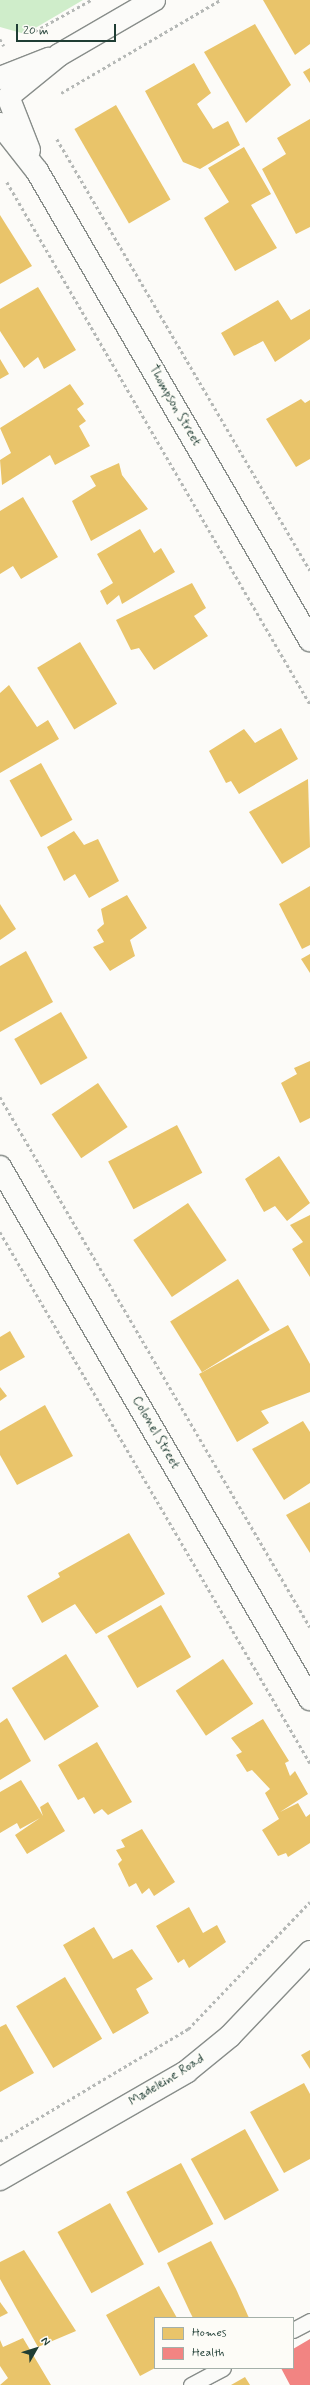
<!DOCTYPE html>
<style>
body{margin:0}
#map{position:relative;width:310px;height:2385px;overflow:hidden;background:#fcfbf8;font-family:Mynerve,sans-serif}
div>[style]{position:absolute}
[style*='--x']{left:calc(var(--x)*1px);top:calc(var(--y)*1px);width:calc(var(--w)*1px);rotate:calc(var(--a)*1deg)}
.green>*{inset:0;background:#cfedca}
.homes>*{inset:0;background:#e9c46a;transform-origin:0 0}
.health>*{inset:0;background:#f28482}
.path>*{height:2.5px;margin-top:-1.25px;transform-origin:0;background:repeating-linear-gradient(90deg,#b5b8b6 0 3px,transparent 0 6px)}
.roads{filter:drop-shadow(1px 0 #888d8a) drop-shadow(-1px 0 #888d8a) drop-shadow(0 1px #888d8a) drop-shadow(0 -1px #888d8a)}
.service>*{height:15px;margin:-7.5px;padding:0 7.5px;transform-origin:7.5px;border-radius:7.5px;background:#fbfbf9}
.minor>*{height:22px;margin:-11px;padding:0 11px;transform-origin:11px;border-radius:11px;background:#fbfbf9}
span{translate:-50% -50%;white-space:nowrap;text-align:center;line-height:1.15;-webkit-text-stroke:4px #fdfcf7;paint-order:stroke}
.street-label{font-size:13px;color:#1f3d34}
.legend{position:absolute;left:154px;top:2317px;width:140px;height:52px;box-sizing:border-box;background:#fdfcf7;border:1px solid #a4b0a9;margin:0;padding:5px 7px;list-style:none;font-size:12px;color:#1f3d34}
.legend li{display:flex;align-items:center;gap:8px;height:20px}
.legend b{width:20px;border:1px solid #a4b0a9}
.north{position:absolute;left:16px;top:2329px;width:40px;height:40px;-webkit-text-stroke:3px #fdfcf7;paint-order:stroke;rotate:51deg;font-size:11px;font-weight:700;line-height:16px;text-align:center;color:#1f3d34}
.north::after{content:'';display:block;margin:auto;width:14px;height:18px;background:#1f3d34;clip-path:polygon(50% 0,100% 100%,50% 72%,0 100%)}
.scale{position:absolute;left:16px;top:24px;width:100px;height:18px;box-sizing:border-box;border:2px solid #1f3d34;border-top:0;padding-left:5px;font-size:12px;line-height:14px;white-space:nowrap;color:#1f3d34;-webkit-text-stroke:3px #fdfcf7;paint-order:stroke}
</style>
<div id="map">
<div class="green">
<div style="clip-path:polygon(0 0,83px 0,25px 34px,0 27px)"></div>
</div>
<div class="homes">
<div style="clip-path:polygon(263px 0,310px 0,310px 44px,295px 55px)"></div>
<div style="clip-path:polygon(255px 24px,291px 85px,246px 123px,204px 52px)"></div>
<div style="clip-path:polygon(194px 63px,211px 93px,197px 104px,213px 129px,228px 121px,240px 145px,200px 169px,183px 162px,145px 91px)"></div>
<div style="clip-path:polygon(310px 68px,310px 83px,303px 72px)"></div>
<div style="left:116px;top:105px;width:109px;height:48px;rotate:60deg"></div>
<div style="clip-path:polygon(310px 119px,310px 227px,296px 234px,262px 169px,286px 154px,277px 138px)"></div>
<div style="clip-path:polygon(244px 147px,271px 194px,251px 205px,277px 248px,235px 271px,204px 218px,229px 202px,208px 168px)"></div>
<div style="clip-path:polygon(0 215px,32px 266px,0 284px)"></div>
<div style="clip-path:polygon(38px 287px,76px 350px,44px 369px,38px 357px,24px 368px,0 331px,0 309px)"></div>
<div style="clip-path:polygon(278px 300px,291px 320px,310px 309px,310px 339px,275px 362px,263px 341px,234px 356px,221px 333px)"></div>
<div style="clip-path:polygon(0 359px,9px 374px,0 379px)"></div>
<div style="clip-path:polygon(70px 384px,84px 404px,77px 409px,86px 421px,79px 426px,90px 446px,55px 465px,50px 455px,2px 485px,0 460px,11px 453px,0 428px)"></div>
<div style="clip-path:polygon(301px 399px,305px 403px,310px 400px,310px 459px,296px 467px,266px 419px)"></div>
<div style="clip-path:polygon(119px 463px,122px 475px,148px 509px,91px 541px,72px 501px,96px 486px,90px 476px)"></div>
<div style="clip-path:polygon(23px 497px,58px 557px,21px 579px,13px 566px,0 574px,0 511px)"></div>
<div style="clip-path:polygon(140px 529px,154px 553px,161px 548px,175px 572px,122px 604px,119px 595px,107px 605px,100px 591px,113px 583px,97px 554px)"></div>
<div style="clip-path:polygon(192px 583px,206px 608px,194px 616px,208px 636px,154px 670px,139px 648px,131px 650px,116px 620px)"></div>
<div style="left:80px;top:642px;width:72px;height:50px;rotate:59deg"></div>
<div style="clip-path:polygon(9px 685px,37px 727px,48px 720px,59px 739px,0 773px,0 693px)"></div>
<div style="clip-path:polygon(281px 728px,298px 759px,239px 794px,231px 781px,226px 783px,209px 751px,244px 729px,255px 743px)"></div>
<div style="left:41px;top:763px;width:65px;height:36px;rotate:61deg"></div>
<div style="clip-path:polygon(308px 779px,310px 847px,282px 864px,249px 812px)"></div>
<div style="clip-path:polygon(74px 831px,84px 845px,98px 839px,119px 881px,89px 898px,75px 874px,64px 881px,47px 847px)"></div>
<div style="clip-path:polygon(310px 886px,310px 945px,302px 949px,279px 904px)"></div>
<div style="clip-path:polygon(127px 895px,147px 928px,130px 940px,135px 956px,110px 971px,93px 947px,104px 942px,97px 930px,104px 924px,101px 909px)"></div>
<div style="clip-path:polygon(0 904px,16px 929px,0 940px)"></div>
<div style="clip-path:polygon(26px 951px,53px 1002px,0 1032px,0 966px)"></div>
<div style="clip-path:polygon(310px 954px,310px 973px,301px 959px)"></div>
<div style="left:61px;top:1012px;width:53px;height:54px;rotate:60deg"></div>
<div style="clip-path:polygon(310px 1061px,310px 1118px,300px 1123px,281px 1083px,297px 1074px,294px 1068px)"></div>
<div style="left:98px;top:1083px;width:53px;height:56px;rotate:56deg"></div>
<div style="left:177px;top:1125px;width:54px;height:78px;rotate:62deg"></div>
<div style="clip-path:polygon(279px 1156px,310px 1203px,287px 1221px,275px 1206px,264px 1212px,245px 1179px)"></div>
<div style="left:188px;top:1203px;width:69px;height:66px;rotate:56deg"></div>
<div style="clip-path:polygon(310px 1215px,310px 1277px,292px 1249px,303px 1242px,290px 1225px)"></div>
<div style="left:238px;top:1279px;width:60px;height:80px;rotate:58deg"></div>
<div style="clip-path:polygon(288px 1325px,310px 1364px,310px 1392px,261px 1411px,269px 1423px,237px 1442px,199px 1374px)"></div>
<div style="clip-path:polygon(10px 1331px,25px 1357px,0 1371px,0 1337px)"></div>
<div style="clip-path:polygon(0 1387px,7px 1396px,0 1401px)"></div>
<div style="clip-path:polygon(45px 1405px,73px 1456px,17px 1485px,0 1455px,0 1431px)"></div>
<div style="clip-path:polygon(303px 1421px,310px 1432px,310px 1483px,284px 1500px,252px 1449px)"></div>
<div style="clip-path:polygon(310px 1502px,310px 1553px,286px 1515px)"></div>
<div style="clip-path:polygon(129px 1533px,165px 1594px,96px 1634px,75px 1604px,42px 1623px,27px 1596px,60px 1577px,58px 1573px)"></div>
<div style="left:161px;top:1605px;width:60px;height:62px;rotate:60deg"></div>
<div style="left:66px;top:1654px;width:62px;height:64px;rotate:58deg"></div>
<div style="left:223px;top:1659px;width:54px;height:57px;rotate:56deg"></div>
<div style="clip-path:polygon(7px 1718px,31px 1761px,0 1780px,0 1723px)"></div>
<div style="clip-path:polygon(263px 1719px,289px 1761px,285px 1763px,290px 1776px,295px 1771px,308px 1794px,280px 1812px,298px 1803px,306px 1817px,310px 1814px,310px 1843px,288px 1857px,286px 1853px,278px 1856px,262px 1830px,279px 1819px,265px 1793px,270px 1789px,252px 1770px,247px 1772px,236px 1755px,242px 1752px,231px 1738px)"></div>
<div style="clip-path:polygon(97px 1742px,132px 1802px,108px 1815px,102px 1809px,94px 1814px,84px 1797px,78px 1800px,58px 1765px)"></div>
<div style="clip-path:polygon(21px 1780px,43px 1816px,40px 1807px,48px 1802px,65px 1831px,27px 1854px,15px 1835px,40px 1818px,20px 1829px,17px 1823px,0 1833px,0 1792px)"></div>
<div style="clip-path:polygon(142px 1829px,175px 1882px,154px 1896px,149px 1888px,142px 1894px,136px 1883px,129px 1887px,118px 1864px,122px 1860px,116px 1850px,125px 1847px,121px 1840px)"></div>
<div style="clip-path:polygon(189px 1907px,203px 1933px,217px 1925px,226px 1942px,189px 1968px,184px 1959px,178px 1963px,156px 1926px)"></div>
<div style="clip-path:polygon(94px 1927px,113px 1959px,132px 1949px,153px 1979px,136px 1989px,149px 2013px,113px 2034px,63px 1945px)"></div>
<div style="left:65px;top:1977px;width:72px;height:57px;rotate:59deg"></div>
<div style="clip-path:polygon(6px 2024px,34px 2073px,0 2092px,0 2027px)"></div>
<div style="clip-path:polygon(310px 2050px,310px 2069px,301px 2055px)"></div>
<div style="clip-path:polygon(304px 2083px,310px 2094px,310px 2159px,284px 2173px,250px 2112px)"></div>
<div style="left:245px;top:2129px;width:70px;height:62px;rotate:61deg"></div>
<div style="left:181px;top:2163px;width:69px;height:62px;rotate:62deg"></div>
<div style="left:110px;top:2203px;width:70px;height:60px;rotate:61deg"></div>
<div style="clip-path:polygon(211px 2241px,236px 2289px,249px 2318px,193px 2318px,190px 2312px,167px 2263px)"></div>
<div style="clip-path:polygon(24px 2250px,76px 2331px,38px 2347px,0 2279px,0 2262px)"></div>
<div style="clip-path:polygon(159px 2286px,177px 2318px,155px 2318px,155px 2368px,140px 2376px,106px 2315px)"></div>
<div style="clip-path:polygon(0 2302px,8px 2313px,0 2317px)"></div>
<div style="clip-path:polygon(23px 2338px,51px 2385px,0 2385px,8px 2378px,0 2366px,0 2340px,3px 2347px)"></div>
<div style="clip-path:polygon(245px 2377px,250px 2385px,231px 2385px)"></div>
</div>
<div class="health">
<div style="clip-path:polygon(310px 2339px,310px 2385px,290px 2385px,281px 2368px,293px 2368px,293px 2349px)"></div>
</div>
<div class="path">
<div style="--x:35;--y:31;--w:64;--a:-29"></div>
<div style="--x:0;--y:39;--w:8;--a:60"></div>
<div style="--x:61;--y:93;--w:184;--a:-30.3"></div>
<div style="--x:57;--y:139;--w:500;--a:59.6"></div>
<div style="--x:7;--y:182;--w:604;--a:59.87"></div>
<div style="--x:0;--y:1097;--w:614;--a:59.68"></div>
<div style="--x:0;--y:1232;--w:615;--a:59.72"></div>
<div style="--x:0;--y:2141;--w:219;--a:-30.8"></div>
<div style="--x:188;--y:2029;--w:176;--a:-46.2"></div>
</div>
<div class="roads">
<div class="service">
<div style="--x:293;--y:2330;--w:19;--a:-28"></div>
<div style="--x:191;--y:2385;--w:36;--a:-28"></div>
</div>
<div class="minor">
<div style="--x:0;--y:78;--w:52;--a:-21.6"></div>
<div style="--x:10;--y:95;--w:63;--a:-39.2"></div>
<div style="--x:59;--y:55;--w:110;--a:-30.1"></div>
<div style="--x:9;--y:99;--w:55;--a:68.6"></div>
<div style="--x:0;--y:124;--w:60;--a:51.8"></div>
<div style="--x:37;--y:171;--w:543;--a:59.8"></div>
<div style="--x:0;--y:1167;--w:616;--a:59.77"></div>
<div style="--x:0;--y:2179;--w:215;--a:-29.9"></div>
<div style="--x:186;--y:2072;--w:57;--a:-39.3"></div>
<div style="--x:230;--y:2036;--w:116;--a:-46.4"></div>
</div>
</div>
<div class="street-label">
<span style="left:174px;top:406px;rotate:60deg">Thompson Street</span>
<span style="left:155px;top:1433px;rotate:60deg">Colonel Street</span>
<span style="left:167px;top:2081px;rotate:-32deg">Madeleine Road</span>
</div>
<ul class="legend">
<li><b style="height:11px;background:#e9c46a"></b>Homes</li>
<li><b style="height:11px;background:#f28482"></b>Health</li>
</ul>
<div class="north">N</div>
<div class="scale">20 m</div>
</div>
